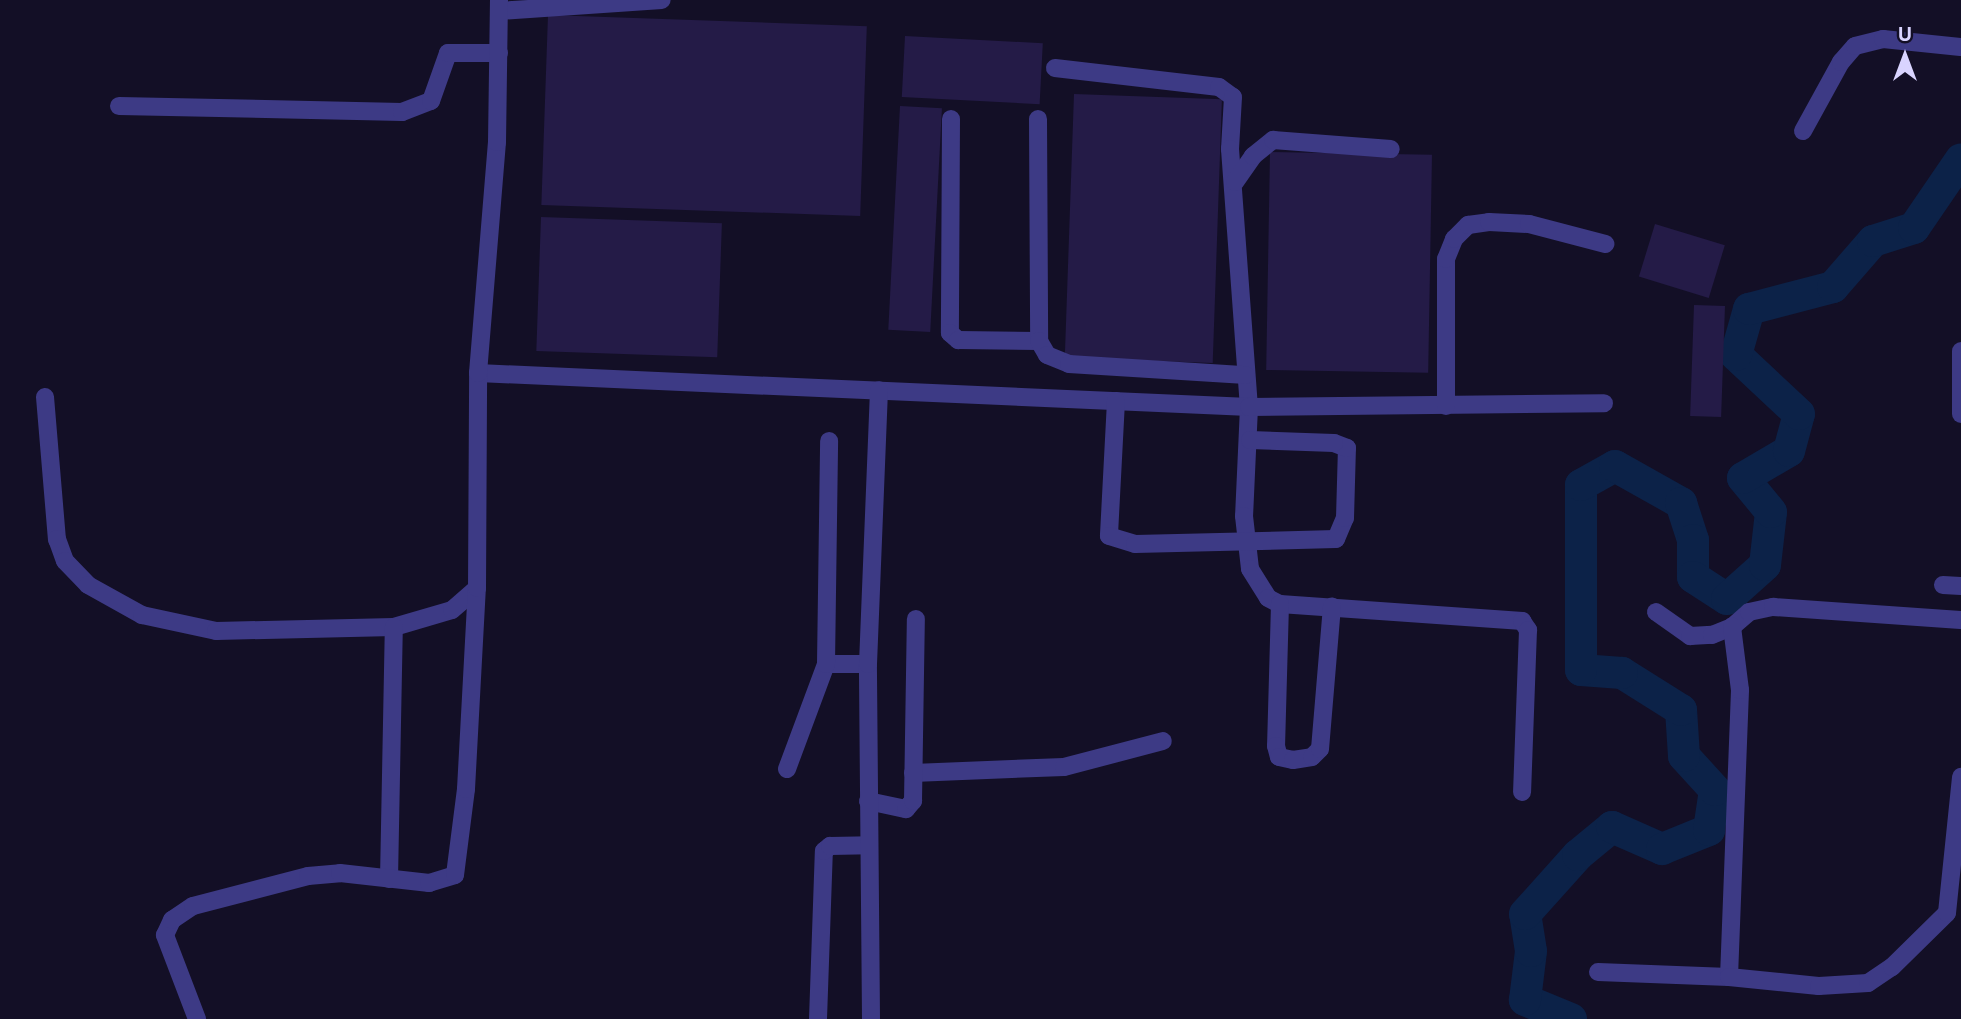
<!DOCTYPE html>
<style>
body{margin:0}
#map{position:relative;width:1961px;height:1019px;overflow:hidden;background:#130f26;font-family:Inter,sans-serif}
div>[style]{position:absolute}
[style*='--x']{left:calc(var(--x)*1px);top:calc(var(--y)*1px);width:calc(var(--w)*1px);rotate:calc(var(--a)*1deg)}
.river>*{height:32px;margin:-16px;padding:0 16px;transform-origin:16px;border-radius:16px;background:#0c2248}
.building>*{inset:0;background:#241b47;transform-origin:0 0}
.minor>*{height:18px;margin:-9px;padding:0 9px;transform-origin:9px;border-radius:9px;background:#3d3a85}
span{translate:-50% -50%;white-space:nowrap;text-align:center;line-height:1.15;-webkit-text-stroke:7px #130f26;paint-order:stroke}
.north{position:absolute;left:1870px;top:21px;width:70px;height:70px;-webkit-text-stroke:5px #130f26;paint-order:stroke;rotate:0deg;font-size:19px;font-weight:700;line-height:28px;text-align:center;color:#d9d4ff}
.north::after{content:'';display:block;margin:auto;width:24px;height:32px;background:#d9d4ff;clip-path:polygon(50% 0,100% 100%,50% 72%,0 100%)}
</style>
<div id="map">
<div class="river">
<div style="--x:1571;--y:1019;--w:50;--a:-157.6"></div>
<div style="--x:1525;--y:1000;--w:49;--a:-83"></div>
<div style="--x:1531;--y:951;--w:37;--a:-99"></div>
<div style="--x:1525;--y:914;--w:79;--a:-48.1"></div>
<div style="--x:1578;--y:855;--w:44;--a:-39.5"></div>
<div style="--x:1612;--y:827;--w:55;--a:23.7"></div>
<div style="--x:1662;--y:849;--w:51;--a:-22"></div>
<div style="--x:1709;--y:830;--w:40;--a:-81.5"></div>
<div style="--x:1715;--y:790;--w:46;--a:-132.4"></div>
<div style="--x:1684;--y:756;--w:46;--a:-93.7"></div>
<div style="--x:1681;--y:710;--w:70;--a:-147.9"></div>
<div style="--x:1622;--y:673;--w:41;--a:-175.8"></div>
<div style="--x:1581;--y:670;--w:185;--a:-90"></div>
<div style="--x:1581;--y:485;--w:39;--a:-29"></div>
<div style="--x:1615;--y:466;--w:76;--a:29.3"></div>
<div style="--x:1681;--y:503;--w:39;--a:72"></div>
<div style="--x:1693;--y:540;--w:37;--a:90"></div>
<div style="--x:1693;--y:577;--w:40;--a:32.9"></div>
<div style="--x:1727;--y:599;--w:51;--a:-41.8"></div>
<div style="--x:1765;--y:565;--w:53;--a:-83.5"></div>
<div style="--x:1771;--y:512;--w:44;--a:-129.5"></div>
<div style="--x:1743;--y:478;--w:53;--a:-30.4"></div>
<div style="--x:1789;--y:451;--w:38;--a:-75"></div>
<div style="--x:1799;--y:414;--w:86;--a:-136.9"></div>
<div style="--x:1736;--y:355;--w:48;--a:-74.2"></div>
<div style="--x:1749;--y:309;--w:87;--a:-14.7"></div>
<div style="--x:1833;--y:287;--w:61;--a:-49"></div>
<div style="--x:1873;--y:241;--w:43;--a:-17.6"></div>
<div style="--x:1914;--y:228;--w:83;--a:-55.7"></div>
</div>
<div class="building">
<div style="left:548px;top:15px;width:319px;height:190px;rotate:2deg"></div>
<div style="left:905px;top:36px;width:138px;height:61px;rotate:3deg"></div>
<div style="left:1074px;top:94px;width:148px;height:264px;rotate:2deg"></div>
<div style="left:900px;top:106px;width:42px;height:224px;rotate:3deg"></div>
<div style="left:1270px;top:152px;width:162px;height:218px;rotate:1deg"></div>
<div style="left:541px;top:217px;width:181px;height:134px;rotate:2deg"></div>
<div style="left:1655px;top:224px;width:73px;height:55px;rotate:17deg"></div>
<div style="left:1694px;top:305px;width:31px;height:111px;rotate:2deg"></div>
</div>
<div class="minor">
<div style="--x:499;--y:11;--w:163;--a:-3.9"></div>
<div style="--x:1055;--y:68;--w:165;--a:6.6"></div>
<div style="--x:1219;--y:87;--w:17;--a:36"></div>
<div style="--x:1233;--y:97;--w:52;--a:93.3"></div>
<div style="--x:1230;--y:149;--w:259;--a:85.8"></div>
<div style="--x:1249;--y:407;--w:109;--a:92.6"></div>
<div style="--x:1244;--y:516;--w:53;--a:83.5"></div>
<div style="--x:1250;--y:569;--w:34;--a:58"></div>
<div style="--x:1268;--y:598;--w:13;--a:27"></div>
<div style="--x:1280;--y:604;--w:243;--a:4"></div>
<div style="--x:1522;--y:621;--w:11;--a:56"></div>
<div style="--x:1528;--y:630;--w:162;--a:92.1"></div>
<div style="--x:119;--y:106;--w:283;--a:1.2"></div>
<div style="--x:402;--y:112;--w:31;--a:-21"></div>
<div style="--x:431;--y:101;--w:51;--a:-70.5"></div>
<div style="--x:448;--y:53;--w:51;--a:0"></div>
<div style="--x:951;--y:119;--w:214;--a:90.3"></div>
<div style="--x:950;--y:333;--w:11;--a:41"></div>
<div style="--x:958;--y:340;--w:81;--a:0.7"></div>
<div style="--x:1038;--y:119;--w:222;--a:89.7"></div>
<div style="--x:1039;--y:341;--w:16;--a:60"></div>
<div style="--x:1047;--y:355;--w:24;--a:22"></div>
<div style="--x:1069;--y:364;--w:177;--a:3.6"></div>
<div style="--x:1803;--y:131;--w:79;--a:-61.2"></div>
<div style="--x:1841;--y:62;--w:21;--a:-49"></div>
<div style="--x:1855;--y:46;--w:29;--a:-14"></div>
<div style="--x:1883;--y:39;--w:78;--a:5.9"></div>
<div style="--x:1235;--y:182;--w:32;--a:-55"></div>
<div style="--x:1253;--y:156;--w:26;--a:-39"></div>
<div style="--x:1273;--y:140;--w:118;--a:4.4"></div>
<div style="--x:1961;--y:351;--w:63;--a:90"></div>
<div style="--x:478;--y:373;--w:772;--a:2.53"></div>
<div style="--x:1249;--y:407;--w:355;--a:-0.6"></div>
<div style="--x:45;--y:397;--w:143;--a:85.2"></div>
<div style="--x:57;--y:539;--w:23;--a:70"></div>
<div style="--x:65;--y:561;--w:33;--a:46"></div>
<div style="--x:88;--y:585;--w:62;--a:29.1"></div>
<div style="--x:142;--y:615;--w:76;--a:12.2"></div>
<div style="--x:216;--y:631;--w:178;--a:-1.3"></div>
<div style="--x:394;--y:627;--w:60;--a:-16.3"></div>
<div style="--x:452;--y:610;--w:33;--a:-41"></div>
<div style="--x:1116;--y:401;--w:135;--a:93"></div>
<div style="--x:1109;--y:536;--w:27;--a:17"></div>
<div style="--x:1135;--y:544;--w:201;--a:-1.4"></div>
<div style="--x:1336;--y:539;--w:23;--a:-67"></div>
<div style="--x:1345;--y:518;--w:70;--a:-88.4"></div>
<div style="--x:1347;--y:448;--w:14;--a:-159"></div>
<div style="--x:1334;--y:443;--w:84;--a:-178"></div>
<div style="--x:1446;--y:406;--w:147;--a:-90"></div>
<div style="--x:1446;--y:259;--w:22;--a:-68"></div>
<div style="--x:1454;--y:239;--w:20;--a:-45"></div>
<div style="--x:1468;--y:225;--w:21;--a:-8"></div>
<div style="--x:1489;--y:222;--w:40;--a:2.9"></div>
<div style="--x:1529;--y:224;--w:79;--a:14.7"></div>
<div style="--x:1943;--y:585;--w:18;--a:3"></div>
<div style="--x:1280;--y:604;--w:142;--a:91.6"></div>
<div style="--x:1276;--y:746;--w:11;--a:75"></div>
<div style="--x:1279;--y:757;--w:14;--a:12"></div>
<div style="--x:1293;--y:760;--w:19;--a:-9"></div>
<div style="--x:1312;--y:757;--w:11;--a:-45"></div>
<div style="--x:1320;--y:749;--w:143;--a:-85.2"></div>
<div style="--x:1656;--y:612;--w:42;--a:35.2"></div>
<div style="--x:1690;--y:636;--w:22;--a:-3"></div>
<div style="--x:1712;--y:635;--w:22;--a:-22"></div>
<div style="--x:1732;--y:627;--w:23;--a:-41"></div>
<div style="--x:1749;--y:612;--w:25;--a:-12"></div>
<div style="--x:1773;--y:607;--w:188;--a:4"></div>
<div style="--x:826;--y:664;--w:42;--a:0"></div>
<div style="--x:787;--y:769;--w:112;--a:-69.6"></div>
<div style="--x:826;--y:664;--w:223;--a:-89.2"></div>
<div style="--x:913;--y:773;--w:151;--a:-2.3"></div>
<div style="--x:1064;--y:767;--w:102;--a:-14.7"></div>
<div style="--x:868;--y:801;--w:39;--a:12"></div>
<div style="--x:906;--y:809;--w:11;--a:-49"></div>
<div style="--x:913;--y:801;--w:182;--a:-89.1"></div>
<div style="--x:389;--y:879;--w:252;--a:-88.9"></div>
<div style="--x:1598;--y:972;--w:131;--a:2.2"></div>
<div style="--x:1729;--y:977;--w:287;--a:-87.8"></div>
<div style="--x:1740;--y:690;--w:64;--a:-97.2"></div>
<div style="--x:1729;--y:977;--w:90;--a:5.7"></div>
<div style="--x:1819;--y:986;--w:49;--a:-3.5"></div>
<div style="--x:1868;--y:983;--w:29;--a:-34"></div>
<div style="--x:1892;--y:967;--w:77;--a:-44.5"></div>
<div style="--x:1947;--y:913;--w:137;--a:-84.1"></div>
<div style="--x:197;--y:1019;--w:90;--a:-110.9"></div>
<div style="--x:165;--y:935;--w:17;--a:-65"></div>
<div style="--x:172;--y:920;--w:25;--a:-34"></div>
<div style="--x:193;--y:906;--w:119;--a:-14.6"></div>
<div style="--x:308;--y:876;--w:32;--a:-5"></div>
<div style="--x:340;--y:873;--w:90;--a:6.4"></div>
<div style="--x:429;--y:883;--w:27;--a:-17"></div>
<div style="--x:455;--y:875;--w:87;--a:-82.7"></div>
<div style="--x:466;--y:789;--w:201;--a:-86.9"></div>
<div style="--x:477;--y:588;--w:215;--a:-89.7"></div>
<div style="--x:478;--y:373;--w:232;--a:-85.3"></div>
<div style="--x:497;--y:142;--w:142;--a:-89.2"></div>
<div style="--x:818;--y:1019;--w:168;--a:-88"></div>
<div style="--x:824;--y:851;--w:8;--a:-40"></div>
<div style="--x:830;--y:846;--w:39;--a:-1"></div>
<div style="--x:871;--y:1019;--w:355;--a:-90.5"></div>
<div style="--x:868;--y:664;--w:274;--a:-87.7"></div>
</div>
<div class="north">U</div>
</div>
